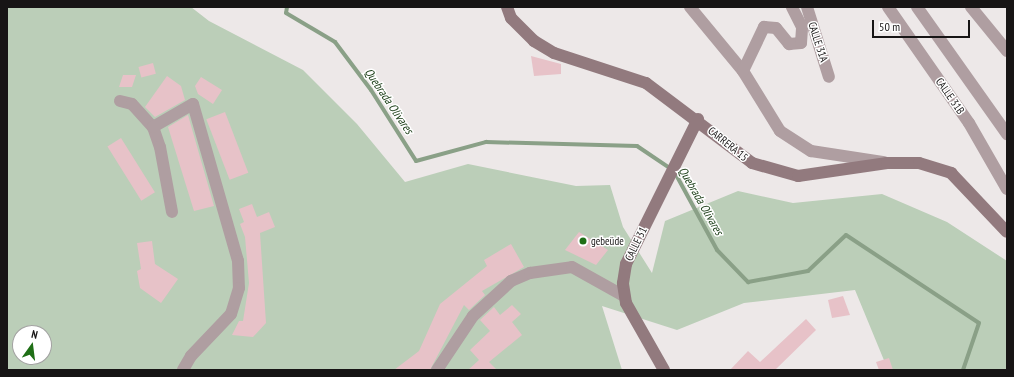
<!DOCTYPE html>
<meta charset="utf-8">
<style>
body{margin:0}
#map{position:relative;width:1014px;height:377px;overflow:hidden;background:#ede8e8;font-family:"PT Sans Narrow",sans-serif}
div>[style]{position:absolute}
[style*='--x']{left:calc(var(--x)*1px);top:calc(var(--y)*1px);width:calc(var(--w)*1px);rotate:calc(var(--a)*1deg)}
.green>*{inset:0;background:#bbceb8}
.stream>*{height:4px;margin:-2px;padding:0 2px;transform-origin:2px;border-radius:2px;background:#8aa087}
.building>*{inset:0;background:#e7c2c8;transform-origin:0 0}
.street>*{height:12px;margin:-6px;padding:0 6px;transform-origin:6px;border-radius:6px;background:#af9ea1}
.secondary>*{height:12px;margin:-6px;padding:0 6px;transform-origin:6px;border-radius:6px;background:#927a7e}
.dots>*{width:11px;height:11px;translate:-50% -50%;box-sizing:border-box;border:2px solid #fff;border-radius:50%}
span{translate:-50% -50%;white-space:nowrap;text-align:center;line-height:1.15;-webkit-text-stroke:3px #fff;paint-order:stroke}
.street-label{font-size:11px;color:#171515}
.poi-label{font-size:11px;color:#171515}
.left{translate:0 -50%;text-align:left}
.water-label{font-size:12px;color:#1f411b;font-style:italic}
.frame{position:absolute;inset:0;border:8px solid #171515;pointer-events:none}
.north{position:absolute;left:12px;top:325px;width:40px;height:40px;box-sizing:border-box;background:#fff;border:1px solid #a2a1a1;border-radius:50%;rotate:14deg;font-size:11px;font-weight:700;line-height:16px;text-align:center;color:#171515}
.north::after{content:'';display:block;margin:auto;width:14px;height:18px;background:#1f6f16;clip-path:polygon(50% 0,100% 100%,50% 72%,0 100%)}
.scale{position:absolute;left:872px;top:20px;width:98px;height:18px;box-sizing:border-box;border:2px solid #171515;border-top:0;padding-left:5px;font-size:12px;line-height:14px;white-space:nowrap;color:#171515;-webkit-text-stroke:3px #fff;paint-order:stroke}
</style>
<div id="map">
<div class="green">
<div style="clip-path:polygon(evenodd,7px 7px,191px 7px,209px 21px,303px 70px,357px 124px,405px 182px,468px 164px,576px 186px,610px 185px,623px 227px,652px 273px,665px 221px,738px 191px,793px 203px,882px 194px,947px 222px,1007px 261px,1007px 370px,888px 370px,855px 290px,744px 303px,677px 330px,602px 306px,622px 370px,7px 370px,7px 7px,20px 333px,44px 333px,44px 357px,20px 357px,20px 333px)"></div>
</div>
<div class="stream">
<div style="--x:287;--y:7;--w:6;--a:99"></div>
<div style="--x:286;--y:13;--w:57;--a:30.6"></div>
<div style="--x:335;--y:42;--w:60;--a:53.1"></div>
<div style="--x:371;--y:90;--w:84;--a:57.6"></div>
<div style="--x:416;--y:161;--w:73;--a:-15.2"></div>
<div style="--x:486;--y:142;--w:151;--a:1.5"></div>
<div style="--x:637;--y:146;--w:45;--a:34"></div>
<div style="--x:674;--y:171;--w:90;--a:61.4"></div>
<div style="--x:717;--y:250;--w:45;--a:45.9"></div>
<div style="--x:748;--y:282;--w:61;--a:-10.4"></div>
<div style="--x:808;--y:271;--w:52;--a:-43.5"></div>
<div style="--x:846;--y:235;--w:159;--a:33.5"></div>
<div style="--x:979;--y:323;--w:50;--a:108.8"></div>
</div>
<div class="building">
<div style="clip-path:polygon(531px 56px,561px 64px,561px 74px,534px 76px)"></div>
<div style="left:153px;top:63px;width:11px;height:15px;rotate:75deg"></div>
<div style="clip-path:polygon(123px 75px,136px 75px,132px 87px,119px 87px)"></div>
<div style="clip-path:polygon(167px 76px,181px 86px,185px 100px,155px 117px,145px 107px)"></div>
<div style="clip-path:polygon(201px 77px,222px 90px,213px 104px,198px 94px,195px 86px)"></div>
<div style="left:225px;top:112px;width:65px;height:20px;rotate:69deg"></div>
<div style="clip-path:polygon(188px 115px,214px 206px,194px 211px,168px 127px)"></div>
<div style="left:121px;top:138px;width:64px;height:16px;rotate:58deg"></div>
<div style="clip-path:polygon(252px 204px,257px 217px,269px 212px,275px 227px,260px 233px,266px 323px,253px 337px,232px 335px,239px 321px,243px 321px,249px 283px,245px 237px,240px 224px,244px 222px,239px 209px)"></div>
<div style="clip-path:polygon(579px 232px,608px 250px,596px 265px,565px 250px)"></div>
<div style="clip-path:polygon(152px 241px,155px 264px,178px 279px,161px 303px,140px 288px,137px 271px,141px 269px,137px 243px)"></div>
<div style="clip-path:polygon(511px 244px,524px 267px,482px 291px,485px 295px,469px 310px,464px 305px,430px 370px,394px 370px,419px 351px,440px 304px,487px 266px,484px 260px)"></div>
<div style="clip-path:polygon(843px 296px,850px 315px,832px 318px,828px 300px)"></div>
<div style="clip-path:polygon(512px 305px,521px 314px,512px 322px,522px 335px,489px 362px,497px 370px,468px 370px,479px 360px,470px 350px,490px 331px,480px 320px,494px 307px,500px 315px)"></div>
<div style="clip-path:polygon(806px 319px,816px 330px,775px 370px,730px 370px,748px 351px,760px 362px)"></div>
<div style="clip-path:polygon(889px 358px,893px 370px,879px 370px,876px 362px)"></div>
</div>
<div class="street">
<div style="--x:690;--y:7;--w:83;--a:50.4"></div>
<div style="--x:743;--y:71;--w:70;--a:58.3"></div>
<div style="--x:780;--y:131;--w:37;--a:33"></div>
<div style="--x:811;--y:151;--w:74;--a:8.6"></div>
<div style="--x:807;--y:7;--w:73;--a:72.6"></div>
<div style="--x:888;--y:7;--w:141;--a:55.1"></div>
<div style="--x:969;--y:123;--w:76;--a:60.1"></div>
<div style="--x:917;--y:7;--w:156;--a:54.7"></div>
<div style="--x:971;--y:7;--w:57;--a:50.7"></div>
<div style="--x:743;--y:71;--w:49;--a:-64.5"></div>
<div style="--x:764;--y:27;--w:12;--a:5"></div>
<div style="--x:776;--y:28;--w:21;--a:51"></div>
<div style="--x:789;--y:44;--w:12;--a:-5"></div>
<div style="--x:801;--y:43;--w:16;--a:-86"></div>
<div style="--x:802;--y:27;--w:22;--a:-117"></div>
<div style="--x:120;--y:101;--w:12;--a:14"></div>
<div style="--x:132;--y:104;--w:31;--a:48"></div>
<div style="--x:153;--y:127;--w:21;--a:71"></div>
<div style="--x:160;--y:147;--w:66;--a:79.5"></div>
<div style="--x:153;--y:127;--w:46;--a:-29.9"></div>
<div style="--x:193;--y:104;--w:163;--a:74"></div>
<div style="--x:238;--y:261;--w:27;--a:88"></div>
<div style="--x:239;--y:288;--w:27;--a:107"></div>
<div style="--x:231;--y:314;--w:58;--a:133.6"></div>
<div style="--x:191;--y:356;--w:16;--a:120"></div>
<div style="--x:437;--y:370;--w:65;--a:-56.3"></div>
<div style="--x:473;--y:316;--w:52;--a:-42.6"></div>
<div style="--x:511;--y:281;--w:21;--a:-23"></div>
<div style="--x:530;--y:273;--w:42;--a:-8.1"></div>
<div style="--x:572;--y:267;--w:60;--a:29.1"></div>
</div>
<div class="secondary">
<div style="--x:507;--y:7;--w:12;--a:70"></div>
<div style="--x:511;--y:18;--w:33;--a:45"></div>
<div style="--x:534;--y:41;--w:23;--a:31"></div>
<div style="--x:554;--y:53;--w:97;--a:18.1"></div>
<div style="--x:646;--y:83;--w:133;--a:37"></div>
<div style="--x:752;--y:163;--w:48;--a:15.8"></div>
<div style="--x:798;--y:176;--w:90;--a:-8.3"></div>
<div style="--x:887;--y:163;--w:32;--a:0"></div>
<div style="--x:919;--y:163;--w:34;--a:17"></div>
<div style="--x:951;--y:173;--w:81;--a:46.5"></div>
<div style="--x:664;--y:370;--w:77;--a:-119.6"></div>
<div style="--x:626;--y:303;--w:20;--a:-99"></div>
<div style="--x:623;--y:283;--w:19;--a:-81"></div>
<div style="--x:626;--y:264;--w:162;--a:-63.6"></div>
</div>
<div class="dots">
<div style="left:583px;top:241px;background:#1f6f16"></div>
</div>
<div class="street-label">
<span style="left:818px;top:42px;rotate:72deg">CALLE 31A</span>
<span style="left:950px;top:96px;rotate:55deg">CALLE 31B</span>
<span style="left:728px;top:144px;rotate:39deg">CARRERA 15</span>
<span style="left:636px;top:244px;rotate:-64deg">CALLE 31</span>
</div>
<div class="poi-label">
<span class="left" style="left:591px;top:241px">gebeüde</span>
</div>
<div class="water-label">
<span style="left:389px;top:101px;rotate:56deg">Quebrada Olivares</span>
<span style="left:701px;top:201px;rotate:60deg">Quebrada Olivares</span>
</div>
<div class="frame"></div>
<div class="north">N</div>
<div class="scale">50 m</div>
</div>
